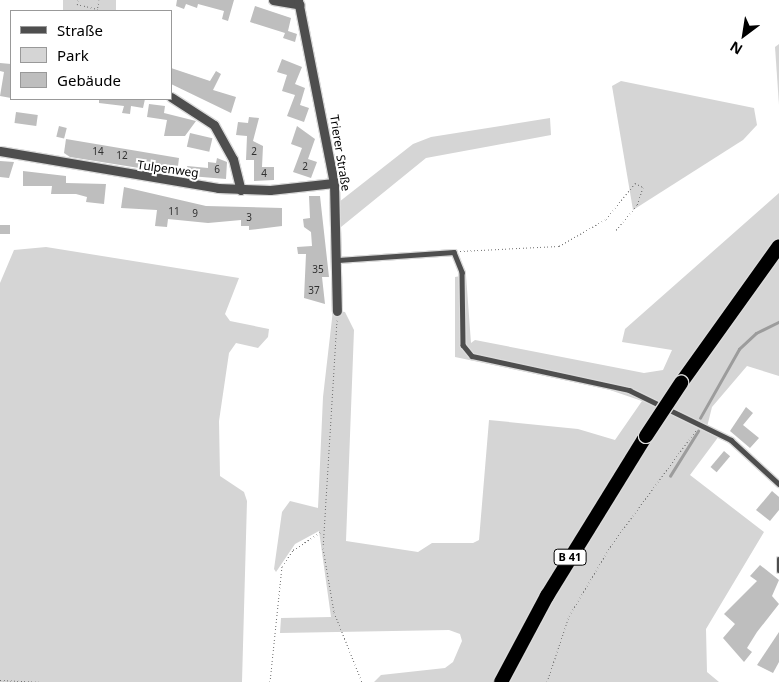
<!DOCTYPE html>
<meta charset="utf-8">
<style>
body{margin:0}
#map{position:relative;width:779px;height:682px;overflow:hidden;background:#fff;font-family:"Noto Sans",sans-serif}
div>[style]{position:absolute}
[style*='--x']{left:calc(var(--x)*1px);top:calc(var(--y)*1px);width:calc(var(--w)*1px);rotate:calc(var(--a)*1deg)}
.green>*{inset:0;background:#d5d5d5;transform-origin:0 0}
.stream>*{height:2.5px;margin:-1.25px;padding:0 1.25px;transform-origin:1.25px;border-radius:1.25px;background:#9c9c9c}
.building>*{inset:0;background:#bebebe;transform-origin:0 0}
.path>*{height:1px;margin-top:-0.5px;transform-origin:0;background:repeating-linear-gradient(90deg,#707070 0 1px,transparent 0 3.5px)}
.roads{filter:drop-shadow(1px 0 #dbdbdb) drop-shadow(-1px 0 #dbdbdb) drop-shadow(0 1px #dbdbdb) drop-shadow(0 -1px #dbdbdb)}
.service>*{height:4.5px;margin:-2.25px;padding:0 2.25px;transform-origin:2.25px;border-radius:2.25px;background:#4e4e4e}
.minor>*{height:9px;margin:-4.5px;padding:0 4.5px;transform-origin:4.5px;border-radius:4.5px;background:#4e4e4e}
.trunk>*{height:14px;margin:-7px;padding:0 7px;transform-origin:7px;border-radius:7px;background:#000}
.bridges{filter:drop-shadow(1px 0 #dbdbdb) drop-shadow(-1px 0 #dbdbdb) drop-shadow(0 1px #dbdbdb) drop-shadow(0 -1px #dbdbdb)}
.trunk-bridge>*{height:14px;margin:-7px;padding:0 7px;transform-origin:7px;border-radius:7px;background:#000}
span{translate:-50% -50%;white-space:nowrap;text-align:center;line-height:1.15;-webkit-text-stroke:4px #fff;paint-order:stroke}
.number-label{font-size:10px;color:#303030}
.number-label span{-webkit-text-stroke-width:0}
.shield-label span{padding:1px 4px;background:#fff;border:1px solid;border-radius:4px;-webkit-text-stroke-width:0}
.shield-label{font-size:11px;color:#000;font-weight:700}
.street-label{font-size:12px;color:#000}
.legend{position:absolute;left:10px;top:10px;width:162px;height:90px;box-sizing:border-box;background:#fff;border:1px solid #999;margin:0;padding:6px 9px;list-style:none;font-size:15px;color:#000}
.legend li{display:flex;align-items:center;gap:10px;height:25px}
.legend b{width:25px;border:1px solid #999}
.north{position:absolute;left:719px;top:10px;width:50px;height:50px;-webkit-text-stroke:4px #fff;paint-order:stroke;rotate:211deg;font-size:14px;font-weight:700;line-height:20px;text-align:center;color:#000}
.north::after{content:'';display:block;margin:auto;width:18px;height:22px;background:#000;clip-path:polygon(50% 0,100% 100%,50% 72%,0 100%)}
</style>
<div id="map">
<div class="green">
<div style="left:63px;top:0;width:53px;height:11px"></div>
<div style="clip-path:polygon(779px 44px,779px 105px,775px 47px)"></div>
<div style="clip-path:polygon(621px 81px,754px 108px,757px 125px,743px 140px,633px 210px,612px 86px)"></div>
<div style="clip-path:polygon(550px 118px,551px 135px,426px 158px,341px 227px,339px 202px,413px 144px,431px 137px)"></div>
<div style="clip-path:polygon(779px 193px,779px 376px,747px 366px,712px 407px,706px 431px,719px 436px,690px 475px,764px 532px,706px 629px,707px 672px,719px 682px,374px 682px,381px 675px,445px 668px,453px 662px,462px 641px,460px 634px,449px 630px,280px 633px,281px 618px,331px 617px,319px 531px,295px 544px,276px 572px,274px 569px,282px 512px,290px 501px,318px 508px,323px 397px,333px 310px,345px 312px,354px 330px,346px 541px,418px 552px,432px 543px,473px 543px,479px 540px,489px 420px,578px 429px,615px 440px,642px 401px,607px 389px,455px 357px,455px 277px,466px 275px,471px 343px,475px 340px,644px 373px,663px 370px,672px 350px,622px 342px,625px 329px)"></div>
<div style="clip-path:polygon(46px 247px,239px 278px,225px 314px,230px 321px,269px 329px,268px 337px,258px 348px,236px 343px,229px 353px,219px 421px,220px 476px,244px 492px,247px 501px,242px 682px,0 682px,0 283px,14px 250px)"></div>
</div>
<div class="stream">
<div style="--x:700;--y:418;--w:79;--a:-60.5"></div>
<div style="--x:739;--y:349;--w:23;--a:-43"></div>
<div style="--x:756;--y:333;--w:25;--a:-26"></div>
<div style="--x:670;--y:476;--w:53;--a:-58.1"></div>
</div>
<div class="building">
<div style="clip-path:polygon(177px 0,234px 0,228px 21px,222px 19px,224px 11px,198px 4px,197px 8px,186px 4px,184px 9px,176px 6px)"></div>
<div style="clip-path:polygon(255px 6px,291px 18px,288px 31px,297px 34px,295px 42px,283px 38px,285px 33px,250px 22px)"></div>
<div style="clip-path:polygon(282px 59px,302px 67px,295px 84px,305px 88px,300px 105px,309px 108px,304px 122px,287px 116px,295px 95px,282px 91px,287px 75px,277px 72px)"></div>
<div style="clip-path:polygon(0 63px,11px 64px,11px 98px,0 96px,4px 72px,0 71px)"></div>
<div style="clip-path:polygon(171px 68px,210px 81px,216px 71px,221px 74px,213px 90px,236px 97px,231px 113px,171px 84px)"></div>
<div style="clip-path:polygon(99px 99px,145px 99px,143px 108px,131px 106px,130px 114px,122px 113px,124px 106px,99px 103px)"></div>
<div style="clip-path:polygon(149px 104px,165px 106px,164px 113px,196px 121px,185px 136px,164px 136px,167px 120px,147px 117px)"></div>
<div style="left:16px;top:112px;width:22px;height:11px;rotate:8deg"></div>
<div style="clip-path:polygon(249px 117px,259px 118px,253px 141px,263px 146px,262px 167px,274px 167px,274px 180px,254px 181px,254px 160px,246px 160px,247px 136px,236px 135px,238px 122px,248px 123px)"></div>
<div style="left:59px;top:126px;width:8px;height:11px;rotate:14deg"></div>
<div style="clip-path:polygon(297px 126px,315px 139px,308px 159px,317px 162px,311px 178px,293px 172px,302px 148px,291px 144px)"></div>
<div style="left:190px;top:133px;width:23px;height:14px;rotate:13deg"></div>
<div style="clip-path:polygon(66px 139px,179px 158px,177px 174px,70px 157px,64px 153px)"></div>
<div style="clip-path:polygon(217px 158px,227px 162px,226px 179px,190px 176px,187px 166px,208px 168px,208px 162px,216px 163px)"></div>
<div style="clip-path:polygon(0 161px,14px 162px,9px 178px,0 177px)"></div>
<div style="clip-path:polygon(23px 171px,66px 176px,66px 183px,106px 184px,104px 204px,86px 202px,87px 197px,76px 194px,51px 194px,52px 186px,23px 186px)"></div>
<div style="clip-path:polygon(124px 187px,206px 206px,282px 208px,282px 226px,249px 230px,249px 226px,241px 226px,241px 220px,208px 223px,168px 219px,167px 227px,155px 226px,157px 210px,121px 208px)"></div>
<div style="clip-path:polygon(309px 196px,320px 196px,329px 277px,322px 277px,325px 304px,304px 298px,306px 254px,298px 254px,297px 247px,312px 246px,311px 232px,304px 227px,303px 219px,310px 218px)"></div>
<div style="left:0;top:225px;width:10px;height:9px"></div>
<div style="clip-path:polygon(746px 407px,753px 413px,743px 425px,759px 438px,750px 448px,730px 431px)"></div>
<div style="left:724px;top:451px;width:8px;height:21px;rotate:40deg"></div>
<div style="clip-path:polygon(772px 491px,779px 497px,779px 510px,770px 521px,756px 510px)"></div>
<div style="clip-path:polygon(760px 565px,779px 580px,772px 596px,779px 604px,757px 632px,747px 648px,752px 652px,744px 662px,723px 638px,735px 624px,724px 614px,757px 581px,750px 576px)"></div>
<div style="clip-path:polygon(779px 632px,779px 662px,773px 673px,757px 665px)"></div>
</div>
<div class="path">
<div style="--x:78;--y:0;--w:4;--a:104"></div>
<div style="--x:77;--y:4;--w:21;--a:14"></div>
<div style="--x:97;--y:11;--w:11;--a:-80"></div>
<div style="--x:460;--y:251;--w:99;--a:-2.9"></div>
<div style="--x:559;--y:246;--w:54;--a:-29.9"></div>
<div style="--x:606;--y:219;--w:46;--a:-51.1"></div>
<div style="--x:635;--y:183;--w:9;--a:27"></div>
<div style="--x:643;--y:187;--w:19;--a:108"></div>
<div style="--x:637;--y:205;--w:33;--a:130"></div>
<div style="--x:337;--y:320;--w:228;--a:93.5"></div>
<div style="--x:323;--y:548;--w:65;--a:80.2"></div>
<div style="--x:334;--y:612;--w:75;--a:68.2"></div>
<div style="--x:0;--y:680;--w:43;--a:2.7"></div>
<div style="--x:270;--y:682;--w:117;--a:-84.1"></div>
<div style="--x:282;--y:566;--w:19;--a:-55"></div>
<div style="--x:293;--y:550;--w:33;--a:-33"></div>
<div style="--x:547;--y:682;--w:70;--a:-71.6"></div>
<div style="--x:569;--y:616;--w:84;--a:-59.2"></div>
<div style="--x:612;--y:544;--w:142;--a:-53.6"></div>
</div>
<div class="roads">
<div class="service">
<div style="--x:338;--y:260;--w:116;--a:-3.9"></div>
<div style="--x:454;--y:252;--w:22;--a:68"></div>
<div style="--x:462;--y:272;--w:73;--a:89.2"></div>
<div style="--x:463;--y:345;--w:14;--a:51"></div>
<div style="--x:472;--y:356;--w:161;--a:12.2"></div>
<div style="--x:629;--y:390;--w:114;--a:26.1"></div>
<div style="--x:731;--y:440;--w:65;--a:42.5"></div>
<div style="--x:779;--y:559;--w:11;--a:90"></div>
</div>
<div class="minor">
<div style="--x:273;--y:0;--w:27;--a:10"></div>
<div style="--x:298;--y:0;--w:187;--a:78.9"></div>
<div style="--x:334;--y:183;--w:128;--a:88.7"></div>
<div style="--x:171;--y:97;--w:51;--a:33.1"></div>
<div style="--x:214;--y:125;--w:39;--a:61"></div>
<div style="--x:233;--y:159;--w:32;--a:76"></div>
<div style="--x:0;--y:151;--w:221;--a:9.6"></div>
<div style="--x:218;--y:188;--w:52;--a:2.2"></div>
<div style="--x:270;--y:190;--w:64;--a:-6.2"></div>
</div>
<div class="trunk">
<div style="--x:681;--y:383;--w:168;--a:-54.4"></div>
<div style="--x:501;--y:682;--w:98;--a:-61.9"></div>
<div style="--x:547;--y:596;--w:188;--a:-58.3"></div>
</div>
</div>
<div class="bridges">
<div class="trunk-bridge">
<div style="--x:646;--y:436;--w:64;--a:-56.6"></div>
</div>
</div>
<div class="number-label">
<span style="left:98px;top:152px">14</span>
<span style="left:254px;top:152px">2</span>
<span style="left:122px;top:156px">12</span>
<span style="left:305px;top:167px">2</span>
<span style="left:217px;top:170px">6</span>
<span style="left:264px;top:174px">4</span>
<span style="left:174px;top:212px">11</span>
<span style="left:195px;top:214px">9</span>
<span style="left:249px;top:218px">3</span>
<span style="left:318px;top:270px">35</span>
<span style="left:314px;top:291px">37</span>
</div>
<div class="shield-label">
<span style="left:570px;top:557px">B 41</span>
</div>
<div class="street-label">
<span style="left:340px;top:153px;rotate:81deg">Trierer Straße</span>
<span style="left:168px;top:169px;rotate:8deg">Tulpenweg</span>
</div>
<ul class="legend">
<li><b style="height:6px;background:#4e4e4e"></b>Straße</li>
<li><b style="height:14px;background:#d5d5d5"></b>Park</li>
<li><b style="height:14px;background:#bebebe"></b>Gebäude</li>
</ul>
<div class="north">N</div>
</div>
